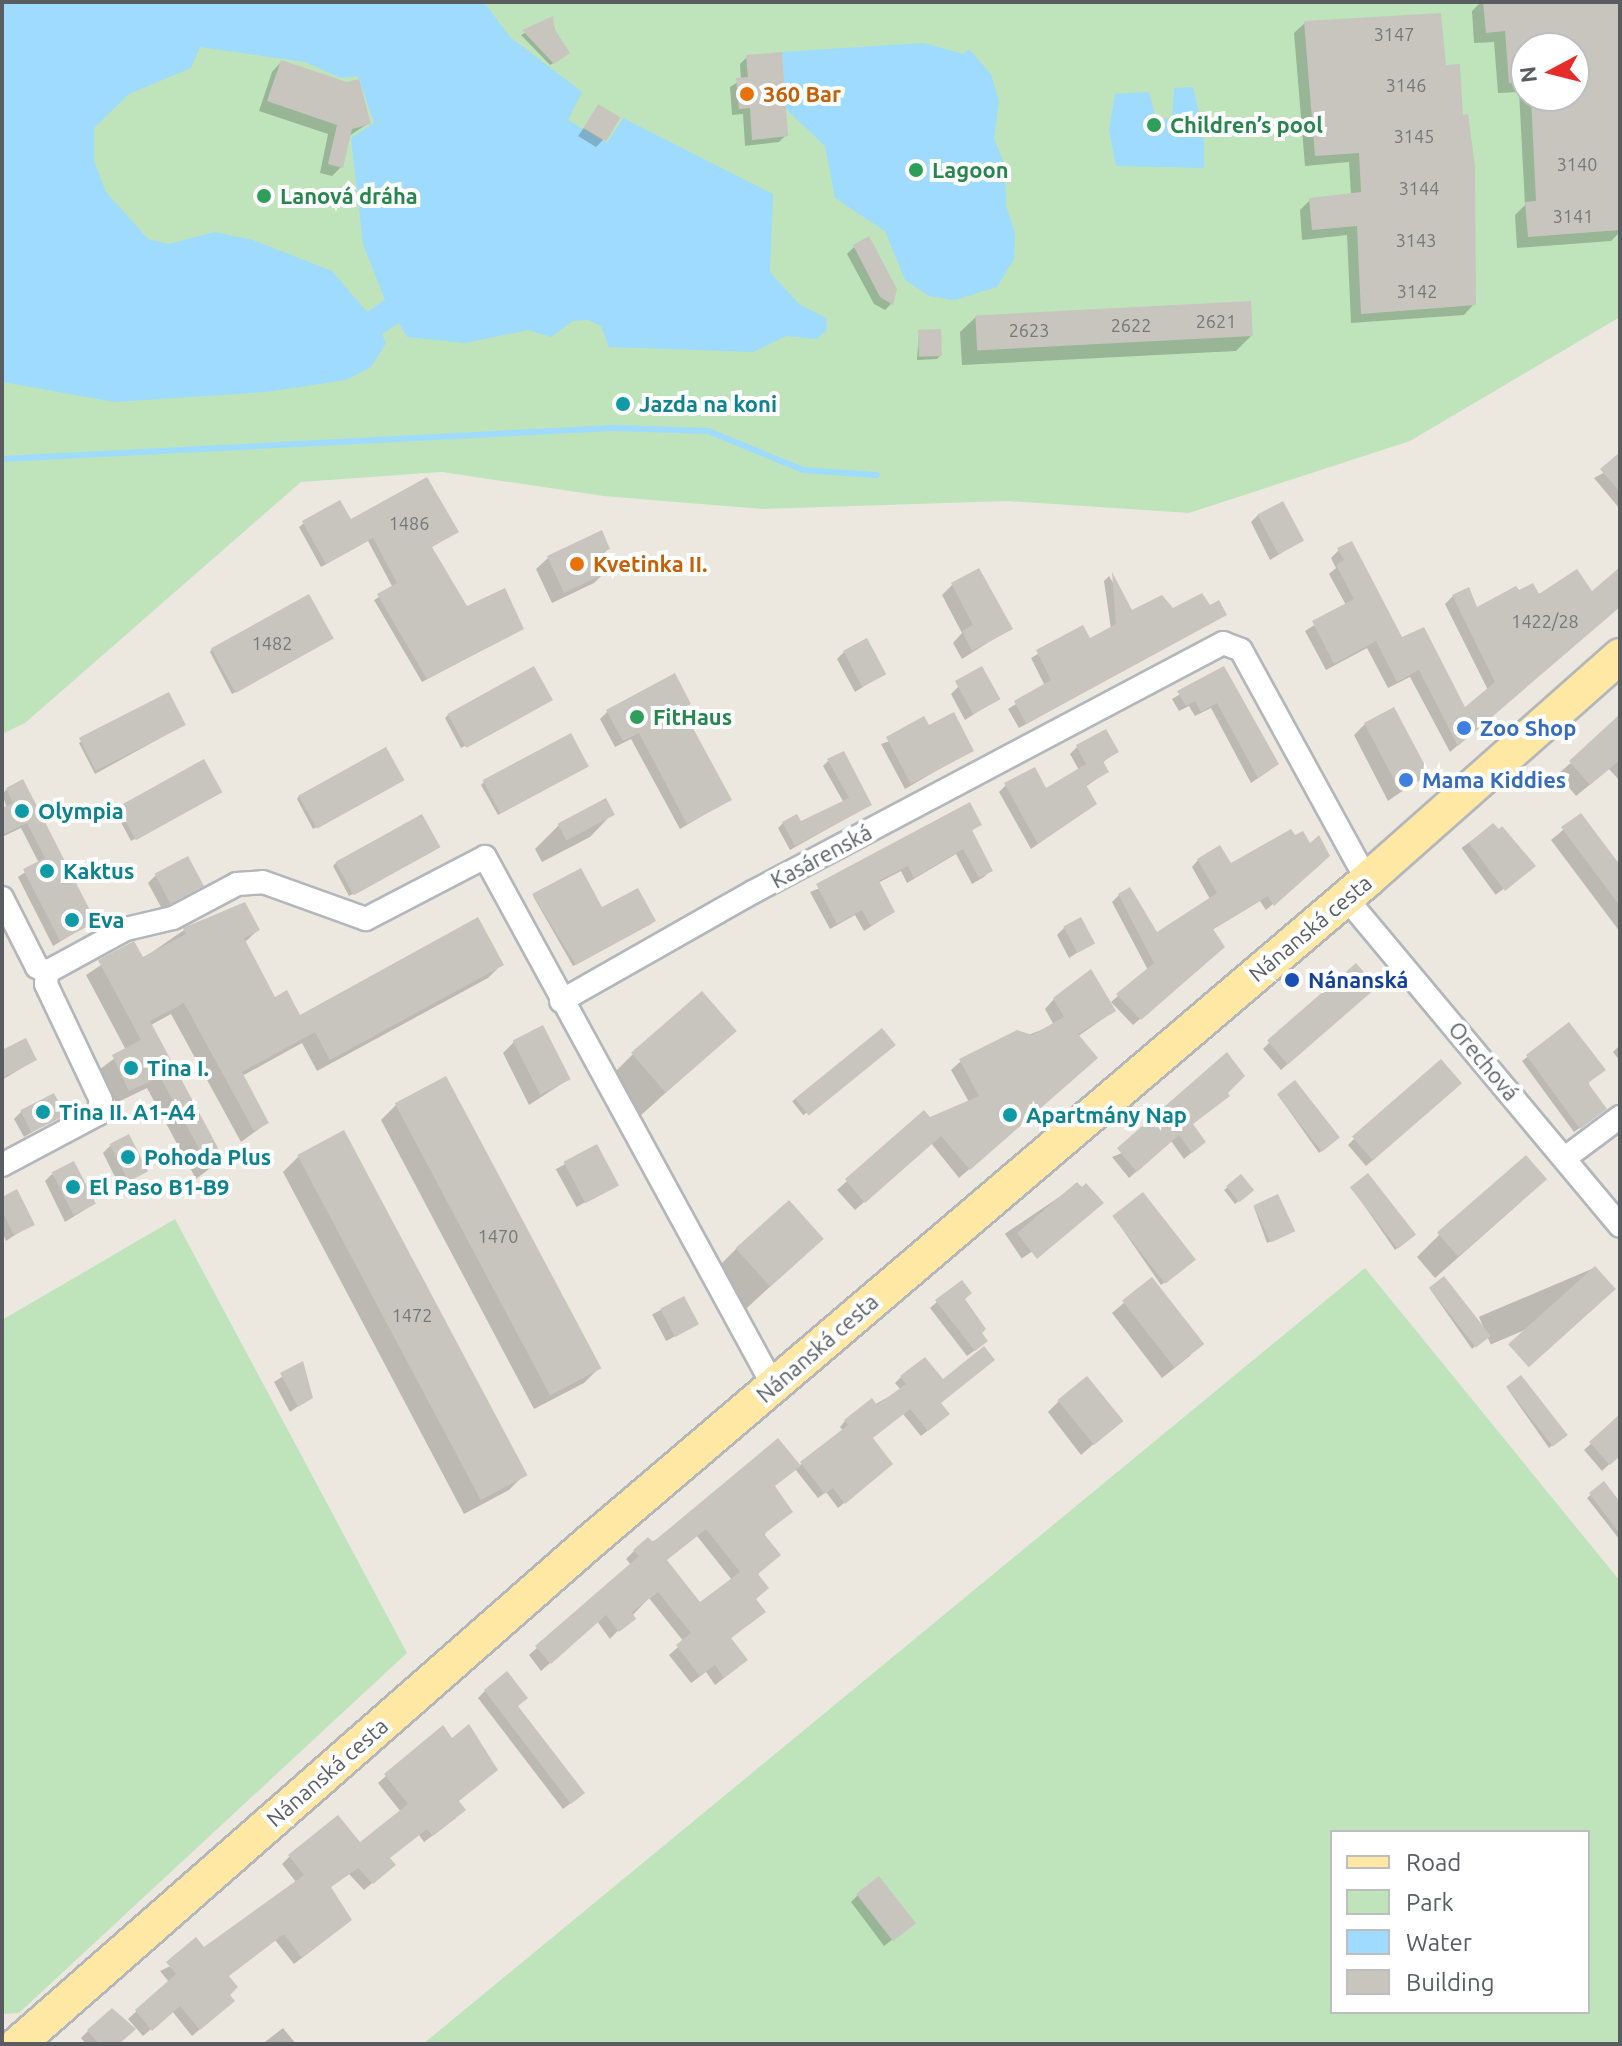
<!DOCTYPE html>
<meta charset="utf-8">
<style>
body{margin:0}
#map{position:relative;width:1622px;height:2046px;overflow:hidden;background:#ece8e0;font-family:Ubuntu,sans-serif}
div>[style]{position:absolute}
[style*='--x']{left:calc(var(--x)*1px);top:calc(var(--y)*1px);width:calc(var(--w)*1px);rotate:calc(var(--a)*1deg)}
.green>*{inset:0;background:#bfe4bc}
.water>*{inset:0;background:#9edbfe}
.shadow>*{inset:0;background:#0003;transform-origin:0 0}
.stream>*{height:6px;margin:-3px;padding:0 3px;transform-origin:3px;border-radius:3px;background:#9edbfe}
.building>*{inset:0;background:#c8c5bf;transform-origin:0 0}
.roads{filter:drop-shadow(2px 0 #b3b7bb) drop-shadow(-2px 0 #b3b7bb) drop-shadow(0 2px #b3b7bb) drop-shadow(0 -2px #b3b7bb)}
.minor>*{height:22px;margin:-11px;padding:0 11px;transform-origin:11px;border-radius:11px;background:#fff}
.primary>*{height:34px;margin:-17px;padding:0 17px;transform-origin:17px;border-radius:17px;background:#fee8a3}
.dots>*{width:22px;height:22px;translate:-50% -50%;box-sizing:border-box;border:4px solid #fff;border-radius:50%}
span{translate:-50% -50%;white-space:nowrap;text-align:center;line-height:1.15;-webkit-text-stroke:8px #fff;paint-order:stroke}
.number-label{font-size:18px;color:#757778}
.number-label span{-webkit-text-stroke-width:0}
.food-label{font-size:22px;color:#c56008;font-weight:700}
.left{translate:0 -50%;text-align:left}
.leisure-label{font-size:22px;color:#27864d;font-weight:700}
.culture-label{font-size:22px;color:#0d838f;font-weight:700}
.shop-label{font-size:22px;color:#366cbe;font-weight:700}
.street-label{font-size:22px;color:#595d61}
.transit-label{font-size:22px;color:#164399;font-weight:700}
.frame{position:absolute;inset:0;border:4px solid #595d61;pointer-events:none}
.legend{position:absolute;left:1330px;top:1830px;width:260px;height:184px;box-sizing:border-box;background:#fff;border:2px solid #bdbec0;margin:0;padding:10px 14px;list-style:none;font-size:24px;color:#595d61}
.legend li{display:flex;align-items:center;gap:16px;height:40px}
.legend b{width:40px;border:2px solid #bdbec0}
.north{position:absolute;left:1510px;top:32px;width:80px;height:80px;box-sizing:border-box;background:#fff;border:2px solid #bdbec0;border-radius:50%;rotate:263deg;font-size:22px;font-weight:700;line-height:32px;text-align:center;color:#595d61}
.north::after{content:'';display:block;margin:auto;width:28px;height:36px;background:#e62c2b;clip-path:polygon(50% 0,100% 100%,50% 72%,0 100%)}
</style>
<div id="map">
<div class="green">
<div style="clip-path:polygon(evenodd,2px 2px,1620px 2px,1620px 317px,1410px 441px,1189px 513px,1008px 501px,762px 509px,603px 496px,442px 472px,301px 482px,25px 723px,2px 734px,2px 2px,1526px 48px,1574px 48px,1574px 96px,1526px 96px,1526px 48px)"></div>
<div style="clip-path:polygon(175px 1219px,407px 1653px,19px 2013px,2px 2014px,2px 1320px)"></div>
<div style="clip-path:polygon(evenodd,1365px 1268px,1620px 1581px,1620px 2044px,423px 2044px,1365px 1268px,1332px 1832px,1588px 1832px,1588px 2012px,1332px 2012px,1332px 1832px)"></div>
</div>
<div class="water">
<div style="clip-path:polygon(evenodd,2px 2px,484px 2px,510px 37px,582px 92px,568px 120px,607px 143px,623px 118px,773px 194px,770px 272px,799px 304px,826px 318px,827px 330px,817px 339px,786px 336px,753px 352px,609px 347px,601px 326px,588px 320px,573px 321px,551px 337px,528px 330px,465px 343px,407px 337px,399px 323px,382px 334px,386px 343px,371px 367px,346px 380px,267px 392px,115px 402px,2px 382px,2px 2px,200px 47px,305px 62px,341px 78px,358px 76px,374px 123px,351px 138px,363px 244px,385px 300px,367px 312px,332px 271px,253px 240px,214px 232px,169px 244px,148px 239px,106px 192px,94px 161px,94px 128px,129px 94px,191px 68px,200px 47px)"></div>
<div style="clip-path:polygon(923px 43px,964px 54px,969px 49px,991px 74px,999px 101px,994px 139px,1005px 165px,1006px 206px,1015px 233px,1014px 259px,997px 287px,955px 300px,929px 296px,905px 280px,885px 231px,835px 198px,825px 146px,786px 109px,782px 52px)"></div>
<div style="clip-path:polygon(1193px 87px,1204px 134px,1204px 168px,1116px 166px,1109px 130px,1115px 94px,1149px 92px,1156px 119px,1172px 118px,1174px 88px)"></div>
</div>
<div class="shadow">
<div style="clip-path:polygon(evenodd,1481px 2px,1620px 2px,1620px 232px,1611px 241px,1517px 248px,1515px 215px,1525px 205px,1519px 92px,1498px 93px,1494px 42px,1474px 43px,1472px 11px,1481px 2px,1526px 48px,1574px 48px,1574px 96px,1526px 96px,1526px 48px)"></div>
<div style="clip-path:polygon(551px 19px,565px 56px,550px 65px,521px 35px)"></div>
<div style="clip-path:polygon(1305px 23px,1474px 304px,1464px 315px,1351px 323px,1347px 235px,1302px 240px,1300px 210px,1310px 200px,1351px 195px,1349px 162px,1305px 166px,1294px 33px)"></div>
<div style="clip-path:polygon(747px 57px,786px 135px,779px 142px,745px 146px,743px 114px,732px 115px,730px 87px,741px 80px,740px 64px)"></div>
<div style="clip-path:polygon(281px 62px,347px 84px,369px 123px,349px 136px,341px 167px,332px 176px,320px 173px,328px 134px,259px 111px,272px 72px)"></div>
<div style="clip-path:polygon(599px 106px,603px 140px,596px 147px,578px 136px)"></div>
<div style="clip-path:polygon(854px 247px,891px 304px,885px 310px,874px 304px,847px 254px)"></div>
<div style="clip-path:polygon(976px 317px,1251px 336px,1236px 351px,962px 365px,960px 332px)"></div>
<div style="clip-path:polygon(919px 332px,940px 356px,937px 359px,917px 360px)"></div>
<div style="clip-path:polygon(1620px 464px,1620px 509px,1594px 478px)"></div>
<div style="clip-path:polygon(1258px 515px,1301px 541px,1270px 560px,1251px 522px)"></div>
<div style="clip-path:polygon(350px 522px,456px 532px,430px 548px,466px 609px,522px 629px,422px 682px,374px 600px,393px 588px,368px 541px,321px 567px,299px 527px,304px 523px)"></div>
<div style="clip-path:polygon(601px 533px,608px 549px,599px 558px,605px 572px,594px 583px,552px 603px,536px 569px,548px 558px)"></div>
<div style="clip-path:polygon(1339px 550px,1401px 640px,1464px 711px,1488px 690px,1445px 604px,1453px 596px,1468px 590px,1476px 610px,1518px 593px,1591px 594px,1620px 571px,1620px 606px,1450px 752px,1410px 677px,1388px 688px,1367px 648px,1326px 670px,1305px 631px,1346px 605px,1329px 574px,1336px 568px,1331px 558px)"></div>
<div style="clip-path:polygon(1109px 576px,1131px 613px,1209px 608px,1225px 615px,1019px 728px,1008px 709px,1045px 686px,1031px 658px,1082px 628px,1089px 641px,1111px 629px,1104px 581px)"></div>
<div style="clip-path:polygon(952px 585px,1011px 628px,962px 659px,953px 643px,962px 633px,942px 595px)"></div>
<div style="clip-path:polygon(328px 641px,232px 694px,210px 652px,212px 649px)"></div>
<div style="clip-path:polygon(844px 652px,883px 674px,855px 692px,837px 659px)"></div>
<div style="clip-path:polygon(1223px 669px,1270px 770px,1251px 783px,1211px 708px,1195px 716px,1189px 706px,1179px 711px,1172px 699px)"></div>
<div style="clip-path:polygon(958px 687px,997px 699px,965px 720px,951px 694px)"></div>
<div style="clip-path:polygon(548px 702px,461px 748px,445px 718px,448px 715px)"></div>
<div style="clip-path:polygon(689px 703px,681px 711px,729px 800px,680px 829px,631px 739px,615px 747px,600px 719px,607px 712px)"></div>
<div style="clip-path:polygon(1620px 720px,1620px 781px,1609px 769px,1576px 796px,1558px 774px)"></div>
<div style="clip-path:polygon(1365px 724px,1427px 774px,1388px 801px,1354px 735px)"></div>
<div style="clip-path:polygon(184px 725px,95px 774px,79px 743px,82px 741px)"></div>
<div style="clip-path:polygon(928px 728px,972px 750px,905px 789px,881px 744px)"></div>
<div style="clip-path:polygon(1077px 747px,1116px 752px,1102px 763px,1107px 772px,1085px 787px,1095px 803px,1031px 849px,999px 792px,1006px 785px,1046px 791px,1079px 770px,1070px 754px)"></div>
<div style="clip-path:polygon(828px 761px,870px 805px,790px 850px,778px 828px,783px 823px,800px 823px,844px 803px,823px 766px)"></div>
<div style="clip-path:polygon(583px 769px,498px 815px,481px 785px,484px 782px)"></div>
<div style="clip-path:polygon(398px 783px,313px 829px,297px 799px,299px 796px)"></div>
<div style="clip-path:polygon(7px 789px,94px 921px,53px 946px,18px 877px,39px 863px,21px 828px,2px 837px,2px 810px,7px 808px,2px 794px)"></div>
<div style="clip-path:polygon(217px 794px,131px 841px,115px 811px,118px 808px)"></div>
<div style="clip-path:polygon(612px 814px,590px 837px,542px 862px,535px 849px,558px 826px)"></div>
<div style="clip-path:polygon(1580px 816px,1620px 869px,1620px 932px,1551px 840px)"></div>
<div style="clip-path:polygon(979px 825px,970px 832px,991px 870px,984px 877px,972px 884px,956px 854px,907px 883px,901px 871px,878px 883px,893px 912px,864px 931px,855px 915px,830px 929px,810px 892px)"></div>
<div style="left:1493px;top:825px;width:58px;height:39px;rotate:54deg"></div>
<div style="clip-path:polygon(435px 850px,349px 896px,333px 866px,336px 863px)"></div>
<div style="clip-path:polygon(1198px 860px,1230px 866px,1321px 863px,1266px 910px,1260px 901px,1212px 930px,1216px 954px,1133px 1025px,1111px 1002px,1148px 970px,1112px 902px,1119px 895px,1156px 935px,1210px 899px,1192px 867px)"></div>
<div style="clip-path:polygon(155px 876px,201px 885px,162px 909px,148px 883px)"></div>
<div style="clip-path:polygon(533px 896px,601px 910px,651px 924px,573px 966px)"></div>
<div style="clip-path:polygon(1064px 928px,1092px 943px,1069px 958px,1057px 935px)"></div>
<div style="clip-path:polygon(184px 930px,258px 930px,244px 943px,274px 999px,299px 1017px,501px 965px,488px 978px,317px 1071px,302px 1043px,242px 1076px,267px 1123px,241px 1142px,171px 1014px,151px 1025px,222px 1159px,196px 1179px,147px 1088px,116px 1103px,100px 1069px,126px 1050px,86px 975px,131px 945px,142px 959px)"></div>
<div style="clip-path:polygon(1367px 994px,1281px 1070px,1263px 1049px,1270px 1042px)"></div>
<div style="clip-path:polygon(1054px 999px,1114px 1011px,1077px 1037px,1086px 1067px,959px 1178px,931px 1143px,855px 1210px,837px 1190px,923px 1113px,929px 1120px,969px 1102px,951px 1070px,961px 1061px,1054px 1025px,1045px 1009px)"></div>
<div style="clip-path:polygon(1569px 1025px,1599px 1113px,1574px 1132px,1522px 1061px)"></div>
<div style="clip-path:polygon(734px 1030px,638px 1118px,606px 1081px,632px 1055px)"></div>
<div style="left:882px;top:1031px;width:18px;height:114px;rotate:52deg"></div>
<div style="clip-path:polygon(514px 1042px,569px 1079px,529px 1105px,503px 1053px)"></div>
<div style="clip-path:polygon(1620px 1045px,1620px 1061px,1613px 1052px)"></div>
<div style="clip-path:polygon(2px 1052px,35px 1060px,2px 1080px)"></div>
<div style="clip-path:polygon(1453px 1090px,1366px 1166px,1348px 1145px,1355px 1138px)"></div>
<div style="clip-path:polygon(1278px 1095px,1337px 1138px,1319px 1153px)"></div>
<div style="clip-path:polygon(396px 1105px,599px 1368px,584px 1383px,534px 1409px,381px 1120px)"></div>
<div style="clip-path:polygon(21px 1112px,63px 1114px,24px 1137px,14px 1119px)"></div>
<div style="clip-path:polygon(1191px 1125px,1204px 1142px,1184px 1159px,1171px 1141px,1129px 1178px,1112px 1157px)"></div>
<div style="clip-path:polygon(343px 1133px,524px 1475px,509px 1490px,464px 1514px,283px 1172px,298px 1157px)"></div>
<div style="clip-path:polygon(110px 1146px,145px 1170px,120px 1187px,103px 1153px)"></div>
<div style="left:596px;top:1147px;width:43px;height:46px;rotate:61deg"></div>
<div style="clip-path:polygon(52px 1174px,94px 1204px,65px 1222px,45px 1181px)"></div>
<div style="clip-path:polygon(1241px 1176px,1249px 1193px,1235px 1204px,1224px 1190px)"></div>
<div style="left:1077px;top:1185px;width:30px;height:87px;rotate:56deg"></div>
<div style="clip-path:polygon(1352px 1188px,1413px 1235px,1395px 1250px)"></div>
<div style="clip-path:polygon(2px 1199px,32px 1224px,6px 1241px,2px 1232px)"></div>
<div style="clip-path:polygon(1522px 1201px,1435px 1278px,1417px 1257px,1440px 1234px)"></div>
<div style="clip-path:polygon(1254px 1207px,1289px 1233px,1267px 1243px)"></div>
<div style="clip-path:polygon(1114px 1217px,1190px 1263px,1161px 1285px)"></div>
<div style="clip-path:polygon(822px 1239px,736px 1318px,704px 1281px,737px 1248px)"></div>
<div style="left:1594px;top:1268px;width:30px;height:125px;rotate:67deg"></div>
<div style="clip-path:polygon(1152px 1279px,1191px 1355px,1162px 1378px,1112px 1313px)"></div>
<div style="clip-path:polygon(1430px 1289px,1485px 1338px,1472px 1349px)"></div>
<div style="left:683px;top:1298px;width:30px;height:35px;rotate:62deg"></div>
<div style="clip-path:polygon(963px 1300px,979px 1333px,978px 1348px,967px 1356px,930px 1308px,937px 1302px)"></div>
<div style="clip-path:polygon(302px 1364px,311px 1397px,290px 1412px,274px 1382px)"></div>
<div style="clip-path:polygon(evenodd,901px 1377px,939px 1403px,941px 1420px,921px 1436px,903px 1414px,871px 1438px,885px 1470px,838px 1508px,826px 1492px,818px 1498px,795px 1469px,773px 1487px,754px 1600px,763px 1612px,730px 1639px,737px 1668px,715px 1685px,706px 1672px,691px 1683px,669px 1655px,684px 1642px,649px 1598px,610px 1639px,597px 1621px,541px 1671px,529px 1655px,631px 1565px,626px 1559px,634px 1551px,799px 1466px,843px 1431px,840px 1427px,845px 1421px,901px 1390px,895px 1383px,901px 1377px,697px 1536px,732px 1580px,699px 1605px,665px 1561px,697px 1536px)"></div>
<div style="clip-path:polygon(1507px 1388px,1562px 1437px,1549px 1448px)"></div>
<div style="clip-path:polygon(1059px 1401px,1120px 1421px,1081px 1455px,1048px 1412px)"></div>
<div style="clip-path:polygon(1620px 1417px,1620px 1454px,1602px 1471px,1584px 1450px)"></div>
<div style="clip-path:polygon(1604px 1484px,1620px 1505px,1620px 1540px,1587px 1498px)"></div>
<div style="clip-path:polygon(485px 1691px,516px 1707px,575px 1800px,563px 1809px,478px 1698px)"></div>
<div style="clip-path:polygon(386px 1776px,457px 1802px,456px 1818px,424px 1842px,419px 1835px,388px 1858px,385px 1872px,364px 1890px,349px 1874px,329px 1888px,342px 1927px,294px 1964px,275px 1940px,227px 1977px,225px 2008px,192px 2036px,172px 2011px,143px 2036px,128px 2019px,169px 1982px,160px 1971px,204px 1950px,296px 1882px,282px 1864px,289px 1857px,338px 1818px,359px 1845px,401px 1812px,378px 1783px)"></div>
<div style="clip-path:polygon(858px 1895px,906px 1929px,884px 1946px,851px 1902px)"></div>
<div style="clip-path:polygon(283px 2028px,296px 2044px,263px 2044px,265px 2042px)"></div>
<div style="clip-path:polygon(88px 2031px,117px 2044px,86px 2044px,81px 2038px)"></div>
</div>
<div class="stream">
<div style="--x:2;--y:459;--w:612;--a:-2.9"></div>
<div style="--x:613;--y:428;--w:95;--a:1.8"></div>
<div style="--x:708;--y:431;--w:103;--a:22.3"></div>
<div style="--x:803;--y:470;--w:74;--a:3.9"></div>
</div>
<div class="building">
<div style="clip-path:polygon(1483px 2px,1620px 2px,1620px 230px,1528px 237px,1525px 202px,1536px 201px,1531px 97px,1574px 96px,1574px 48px,1526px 48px,1526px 82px,1509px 83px,1505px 31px,1486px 33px)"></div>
<div style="clip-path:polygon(1441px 13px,1446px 65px,1460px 64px,1463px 115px,1468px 114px,1475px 166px,1476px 305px,1361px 314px,1357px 226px,1312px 230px,1309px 198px,1361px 192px,1359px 153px,1315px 156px,1304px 21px)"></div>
<div style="clip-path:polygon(553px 16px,554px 28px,570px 53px,554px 64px,522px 30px)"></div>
<div style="clip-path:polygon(782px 52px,788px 136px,752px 140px,750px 108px,739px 109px,736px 78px,748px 77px,746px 55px)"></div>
<div style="clip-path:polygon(281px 60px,347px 82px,359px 79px,371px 124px,352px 129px,343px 168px,328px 164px,337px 125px,267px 101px)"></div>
<div style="left:598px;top:104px;width:26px;height:28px;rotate:31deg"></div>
<div style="clip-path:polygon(869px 236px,897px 289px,893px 305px,880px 297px,853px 245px)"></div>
<div style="left:1251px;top:301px;width:35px;height:276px;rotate:87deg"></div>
<div style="left:941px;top:329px;width:27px;height:23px;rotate:88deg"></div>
<div style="clip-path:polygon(1620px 452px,1620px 492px,1600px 469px)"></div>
<div style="clip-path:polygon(427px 477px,459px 532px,432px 547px,467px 606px,505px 588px,524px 629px,427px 679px,377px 594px,397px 583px,373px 538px,326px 564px,302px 521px,340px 500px,351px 519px)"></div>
<div style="left:1283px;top:501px;width:45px;height:29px;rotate:62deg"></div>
<div style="clip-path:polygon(602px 530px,610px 549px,599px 554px,608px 572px,564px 593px,547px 556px)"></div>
<div style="clip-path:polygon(1352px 541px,1402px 637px,1424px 627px,1465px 707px,1495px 682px,1452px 595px,1469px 587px,1477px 607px,1516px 586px,1519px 590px,1533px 583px,1539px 594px,1577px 569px,1592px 591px,1620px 567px,1620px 607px,1458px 746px,1419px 670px,1397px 682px,1376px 641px,1334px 664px,1312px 621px,1354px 599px,1336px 565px,1344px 560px,1337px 548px)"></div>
<div style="clip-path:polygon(979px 568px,1013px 629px,972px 651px,962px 631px,973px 625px,951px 583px)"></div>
<div style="clip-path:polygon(1112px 572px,1132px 610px,1162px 595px,1173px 608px,1202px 593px,1210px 605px,1219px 600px,1227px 615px,1026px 724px,1014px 701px,1051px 680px,1036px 650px,1083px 625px,1090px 638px,1116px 624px)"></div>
<div style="left:309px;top:594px;width:51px;height:112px;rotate:61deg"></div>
<div style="left:867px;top:638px;width:41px;height:27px;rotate:62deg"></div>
<div style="left:534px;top:666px;width:39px;height:99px;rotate:61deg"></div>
<div style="left:982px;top:666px;width:38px;height:31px;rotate:61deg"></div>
<div style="clip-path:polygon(1224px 666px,1279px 764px,1258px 778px,1217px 703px,1201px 712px,1195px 701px,1186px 706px,1177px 691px)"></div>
<div style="clip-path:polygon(675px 673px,691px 704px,682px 708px,732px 800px,687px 824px,639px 733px,623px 741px,606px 710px)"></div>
<div style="left:169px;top:692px;width:37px;height:101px;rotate:63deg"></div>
<div style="left:1394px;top:707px;width:77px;height:34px;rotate:62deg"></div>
<div style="clip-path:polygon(954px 712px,974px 751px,911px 784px,886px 737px,924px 716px,929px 725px)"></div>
<div style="clip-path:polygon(1620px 714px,1620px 760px,1590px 785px,1569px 761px)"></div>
<div style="clip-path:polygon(1106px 729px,1119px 752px,1103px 761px,1109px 772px,1086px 785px,1097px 804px,1038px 844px,1004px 783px,1035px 767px,1046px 788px,1086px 764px,1076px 745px)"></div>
<div style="left:571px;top:733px;width:38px;height:100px;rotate:62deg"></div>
<div style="left:386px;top:747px;width:38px;height:100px;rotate:61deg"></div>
<div style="clip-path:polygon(844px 751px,872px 805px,795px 846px,782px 822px,797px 814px,801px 821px,849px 798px,827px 759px)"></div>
<div style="left:204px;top:759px;width:38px;height:99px;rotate:61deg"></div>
<div style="clip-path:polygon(23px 779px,96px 922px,60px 941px,23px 869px,45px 858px,27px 823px,2px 835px,2px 808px,13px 803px,6px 788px)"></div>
<div style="left:606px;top:798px;width:19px;height:55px;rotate:62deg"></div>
<div style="clip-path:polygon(970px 802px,982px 825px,972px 830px,993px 871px,979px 878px,963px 849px,914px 878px,908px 866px,879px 881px,895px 912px,871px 926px,862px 910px,837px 924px,816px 884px)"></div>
<div style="clip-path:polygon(1581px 813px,1620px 865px,1620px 906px,1561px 827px)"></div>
<div style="left:422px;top:814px;width:38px;height:99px;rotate:61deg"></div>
<div style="clip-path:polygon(1493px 823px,1499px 829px,1502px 826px,1536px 866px,1505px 891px,1469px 843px)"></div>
<div style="clip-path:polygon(1291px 829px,1295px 835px,1303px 831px,1310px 843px,1319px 835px,1330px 856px,1274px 906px,1268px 896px,1213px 929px,1225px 947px,1141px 1020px,1116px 994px,1154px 963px,1118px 894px,1130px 887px,1157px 932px,1217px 893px,1197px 859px,1220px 845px,1231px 863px)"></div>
<div style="left:188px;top:856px;width:34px;height:38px;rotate:62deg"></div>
<div style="clip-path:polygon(581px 868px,602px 907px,638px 888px,656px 921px,576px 965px,532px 894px)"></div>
<div style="clip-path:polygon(245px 902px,260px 930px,244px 938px,275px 997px,287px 990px,300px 1015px,478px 917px,504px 965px,330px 1060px,315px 1032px,242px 1072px,269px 1123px,254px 1131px,184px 1003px,150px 1021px,224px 1159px,209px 1167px,160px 1077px,129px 1091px,112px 1055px,141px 1040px,98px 960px,134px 941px,143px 957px,186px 934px,183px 928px)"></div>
<div style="left:1081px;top:917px;width:30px;height:20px;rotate:62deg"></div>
<div style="left:1356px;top:963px;width:32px;height:118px;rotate:49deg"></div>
<div style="clip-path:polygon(1091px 969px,1116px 1011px,1078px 1034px,1098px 1058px,970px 1170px,941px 1136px,865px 1203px,845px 1179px,924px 1110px,930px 1117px,979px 1096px,959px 1059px,1017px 1030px,1032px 1035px,1064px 1017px,1053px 998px)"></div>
<div style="left:702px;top:991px;width:53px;height:94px;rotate:49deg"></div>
<div style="clip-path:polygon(1569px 1022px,1606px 1070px,1588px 1083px,1607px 1109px,1580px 1129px,1526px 1055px)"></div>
<div style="left:543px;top:1025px;width:61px;height:34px;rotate:63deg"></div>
<div style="left:882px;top:1028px;width:22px;height:112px;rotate:51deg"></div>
<div style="clip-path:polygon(26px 1038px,37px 1060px,2px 1078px,2px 1050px)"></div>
<div style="clip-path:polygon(1227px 1052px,1245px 1076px,1228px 1093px,1230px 1096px,1193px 1124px,1206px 1142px,1192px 1153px,1179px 1135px,1137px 1172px,1117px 1148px)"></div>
<div style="left:1441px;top:1059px;width:32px;height:118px;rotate:49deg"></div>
<div style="left:446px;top:1076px;width:331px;height:58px;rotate:62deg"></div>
<div style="left:1295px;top:1080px;width:73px;height:23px;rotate:52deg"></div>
<div style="left:54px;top:1093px;width:25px;height:38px;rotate:63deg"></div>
<div style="left:344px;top:1130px;width:391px;height:53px;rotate:62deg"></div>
<div style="left:129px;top:1134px;width:42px;height:22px;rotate:63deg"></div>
<div style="left:597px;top:1144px;width:47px;height:38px;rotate:62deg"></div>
<div style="left:1526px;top:1155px;width:32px;height:118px;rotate:49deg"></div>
<div style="left:74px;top:1161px;width:48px;height:25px;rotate:63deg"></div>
<div style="left:1368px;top:1173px;width:78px;height:23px;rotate:52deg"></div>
<div style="left:1241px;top:1174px;width:21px;height:19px;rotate:51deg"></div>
<div style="clip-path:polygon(1077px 1182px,1082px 1187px,1086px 1183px,1104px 1203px,1037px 1259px,1017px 1233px)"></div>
<div style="clip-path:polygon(17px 1189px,35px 1225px,14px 1235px,2px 1211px,2px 1197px)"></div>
<div style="left:1143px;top:1192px;width:86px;height:39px;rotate:52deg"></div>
<div style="left:1278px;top:1194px;width:41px;height:27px;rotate:65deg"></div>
<div style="left:789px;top:1200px;width:52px;height:72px;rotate:48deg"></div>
<div style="left:1595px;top:1266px;width:31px;height:117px;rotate:48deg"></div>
<div style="left:1444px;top:1276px;width:76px;height:19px;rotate:52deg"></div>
<div style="left:1152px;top:1277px;width:85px;height:38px;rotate:52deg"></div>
<div style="clip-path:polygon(962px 1280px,972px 1293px,965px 1299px,986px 1329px,982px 1333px,988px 1341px,975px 1351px,935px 1300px)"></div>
<div style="left:684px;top:1296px;width:32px;height:27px;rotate:62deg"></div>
<div style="clip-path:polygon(984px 1346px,995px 1360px,941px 1403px,950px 1414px,928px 1431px,910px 1409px,873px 1438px,893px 1464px,845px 1504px,833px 1488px,825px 1494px,800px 1462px,848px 1425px,844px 1420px,872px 1398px,877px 1405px,906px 1384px,900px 1376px,925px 1357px,943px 1379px)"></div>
<div style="clip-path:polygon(303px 1361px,313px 1398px,298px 1407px,280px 1373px)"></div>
<div style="left:1521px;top:1375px;width:76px;height:19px;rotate:52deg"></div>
<div style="left:1087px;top:1376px;width:58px;height:38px;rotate:51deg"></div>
<div style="clip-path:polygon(1620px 1414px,1620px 1456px,1610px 1465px,1589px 1442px)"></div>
<div style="clip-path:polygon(evenodd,778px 1438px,801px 1466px,775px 1486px,793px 1512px,764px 1534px,781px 1555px,758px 1574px,769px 1588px,756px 1599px,766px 1612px,731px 1638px,748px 1660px,724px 1678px,715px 1665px,700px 1676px,676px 1645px,691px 1633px,658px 1592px,632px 1612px,636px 1619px,619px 1632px,606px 1615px,551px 1664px,535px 1646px,639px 1556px,633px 1550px,648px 1537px,653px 1542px,778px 1438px,706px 1529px,740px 1572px,700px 1602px,667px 1560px,706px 1529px)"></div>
<div style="clip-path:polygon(1604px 1481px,1620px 1502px,1620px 1534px,1589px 1493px)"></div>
<div style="clip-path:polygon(507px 1671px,528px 1698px,518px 1706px,585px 1793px,571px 1804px,484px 1690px)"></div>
<div style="clip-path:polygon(469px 1724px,498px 1770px,459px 1801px,466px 1810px,433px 1836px,427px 1829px,390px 1858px,396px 1865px,373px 1884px,358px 1868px,331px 1887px,352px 1920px,302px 1958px,284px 1934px,229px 1976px,238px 1987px,230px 1995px,235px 2001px,200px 2030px,180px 2006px,152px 2031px,135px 2010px,176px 1974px,166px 1962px,196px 1937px,204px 1947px,304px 1875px,288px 1855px,338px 1815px,360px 1842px,408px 1804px,384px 1774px,443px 1725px,452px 1738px)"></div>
<div style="left:879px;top:1876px;width:60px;height:29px;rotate:52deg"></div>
<div style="clip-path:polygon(112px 2008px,136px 2029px,119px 2044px,99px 2044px,87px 2030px)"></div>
</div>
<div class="roads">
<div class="minor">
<div style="--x:2;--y:898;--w:77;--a:63.1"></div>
<div style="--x:37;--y:967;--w:11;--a:27"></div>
<div style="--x:1346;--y:898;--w:427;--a:50.1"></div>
<div style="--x:47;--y:972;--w:90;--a:-28.6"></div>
<div style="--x:126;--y:929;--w:48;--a:-13.2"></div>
<div style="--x:173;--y:918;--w:72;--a:-28"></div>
<div style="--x:237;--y:884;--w:26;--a:-4"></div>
<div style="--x:263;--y:882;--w:109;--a:19.8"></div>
<div style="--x:366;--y:919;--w:134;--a:-27.5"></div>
<div style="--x:485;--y:857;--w:601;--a:61.39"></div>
<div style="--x:561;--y:1001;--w:221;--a:-29.6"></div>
<div style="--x:753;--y:892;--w:532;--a:-27.91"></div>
<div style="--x:1223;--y:643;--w:19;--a:21"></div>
<div style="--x:1241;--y:650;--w:262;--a:61.3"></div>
<div style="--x:1565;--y:1158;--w:69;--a:-36.7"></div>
<div style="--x:2;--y:1165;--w:109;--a:-28"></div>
<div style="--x:98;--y:1114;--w:14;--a:-78"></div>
<div style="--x:101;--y:1100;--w:128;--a:-115.4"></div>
<div style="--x:46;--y:984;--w:12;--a:-85"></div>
</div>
<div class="primary">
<div style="--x:18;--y:2044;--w:762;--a:-41.28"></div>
<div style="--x:591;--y:1541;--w:1019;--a:-40.42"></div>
<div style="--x:1367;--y:880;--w:338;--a:-41.5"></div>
</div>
</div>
<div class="dots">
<div style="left:747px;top:94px;background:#e8710a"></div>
<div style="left:1154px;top:125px;background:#2e9e5b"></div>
<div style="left:916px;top:170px;background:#2e9e5b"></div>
<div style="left:264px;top:196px;background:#2e9e5b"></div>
<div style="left:623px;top:404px;background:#0f9aa8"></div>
<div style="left:577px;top:564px;background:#e8710a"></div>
<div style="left:637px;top:717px;background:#2e9e5b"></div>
<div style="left:1464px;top:728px;background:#3f7fe0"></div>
<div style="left:1406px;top:780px;background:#3f7fe0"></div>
<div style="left:22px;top:811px;background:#0f9aa8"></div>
<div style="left:47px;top:871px;background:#0f9aa8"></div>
<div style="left:72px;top:920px;background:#0f9aa8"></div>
<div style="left:1292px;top:980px;background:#1a4fb4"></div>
<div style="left:131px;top:1068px;background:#0f9aa8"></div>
<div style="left:43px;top:1112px;background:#0f9aa8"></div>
<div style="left:1010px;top:1115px;background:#0f9aa8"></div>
<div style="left:128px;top:1157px;background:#0f9aa8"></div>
<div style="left:73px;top:1187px;background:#0f9aa8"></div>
</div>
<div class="number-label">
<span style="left:1394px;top:34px">3147</span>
<span style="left:1406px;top:85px">3146</span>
<span style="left:1414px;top:136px">3145</span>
<span style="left:1577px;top:164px">3140</span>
<span style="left:1419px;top:188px">3144</span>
<span style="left:1573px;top:216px">3141</span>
<span style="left:1416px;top:240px">3143</span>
<span style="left:1417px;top:291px">3142</span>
<span style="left:1216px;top:321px">2621</span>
<span style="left:1131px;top:325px">2622</span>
<span style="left:1029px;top:330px">2623</span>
<span style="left:409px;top:523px">1486</span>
<span style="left:1545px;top:621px">1422/28</span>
<span style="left:272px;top:643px">1482</span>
<span style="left:498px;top:1236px">1470</span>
<span style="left:412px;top:1315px">1472</span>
</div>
<div class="food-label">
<span class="left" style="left:763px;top:94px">360 Bar</span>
<span class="left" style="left:593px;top:564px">Kvetinka II.</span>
</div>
<div class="leisure-label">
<span class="left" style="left:1170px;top:125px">Children’s pool</span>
<span class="left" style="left:932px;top:170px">Lagoon</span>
<span class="left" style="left:280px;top:196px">Lanová dráha</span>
<span class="left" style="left:653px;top:717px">FitHaus</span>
</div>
<div class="culture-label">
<span class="left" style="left:639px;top:404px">Jazda na koni</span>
<span class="left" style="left:38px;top:811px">Olympia</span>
<span class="left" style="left:63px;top:871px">Kaktus</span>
<span class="left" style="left:88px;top:920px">Eva</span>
<span class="left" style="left:147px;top:1068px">Tina I.</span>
<span class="left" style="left:59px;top:1112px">Tina II. A1-A4</span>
<span class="left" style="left:1026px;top:1115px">Apartmány Nap</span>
<span class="left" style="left:144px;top:1157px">Pohoda Plus</span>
<span class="left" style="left:89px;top:1187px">El Paso B1-B9</span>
</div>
<div class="shop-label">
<span class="left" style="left:1480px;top:728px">Zoo Shop</span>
<span class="left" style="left:1422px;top:780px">Mama Kiddies</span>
</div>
<div class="street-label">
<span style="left:821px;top:856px;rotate:-28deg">Kasárenská</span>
<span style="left:1310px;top:928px;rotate:-40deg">Nánanská cesta</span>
<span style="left:1484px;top:1061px;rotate:50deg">Orechová</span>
<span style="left:817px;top:1348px;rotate:-41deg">Nánanská cesta</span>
<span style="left:327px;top:1772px;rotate:-41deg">Nánanská cesta</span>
</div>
<div class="transit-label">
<span class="left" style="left:1308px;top:980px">Nánanská</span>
</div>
<div class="frame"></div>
<ul class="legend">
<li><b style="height:10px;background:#fee8a3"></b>Road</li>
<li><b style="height:22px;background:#bfe4bc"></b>Park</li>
<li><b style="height:22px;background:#9edbfe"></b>Water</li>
<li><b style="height:22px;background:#c8c5bf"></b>Building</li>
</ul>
<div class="north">N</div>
</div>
